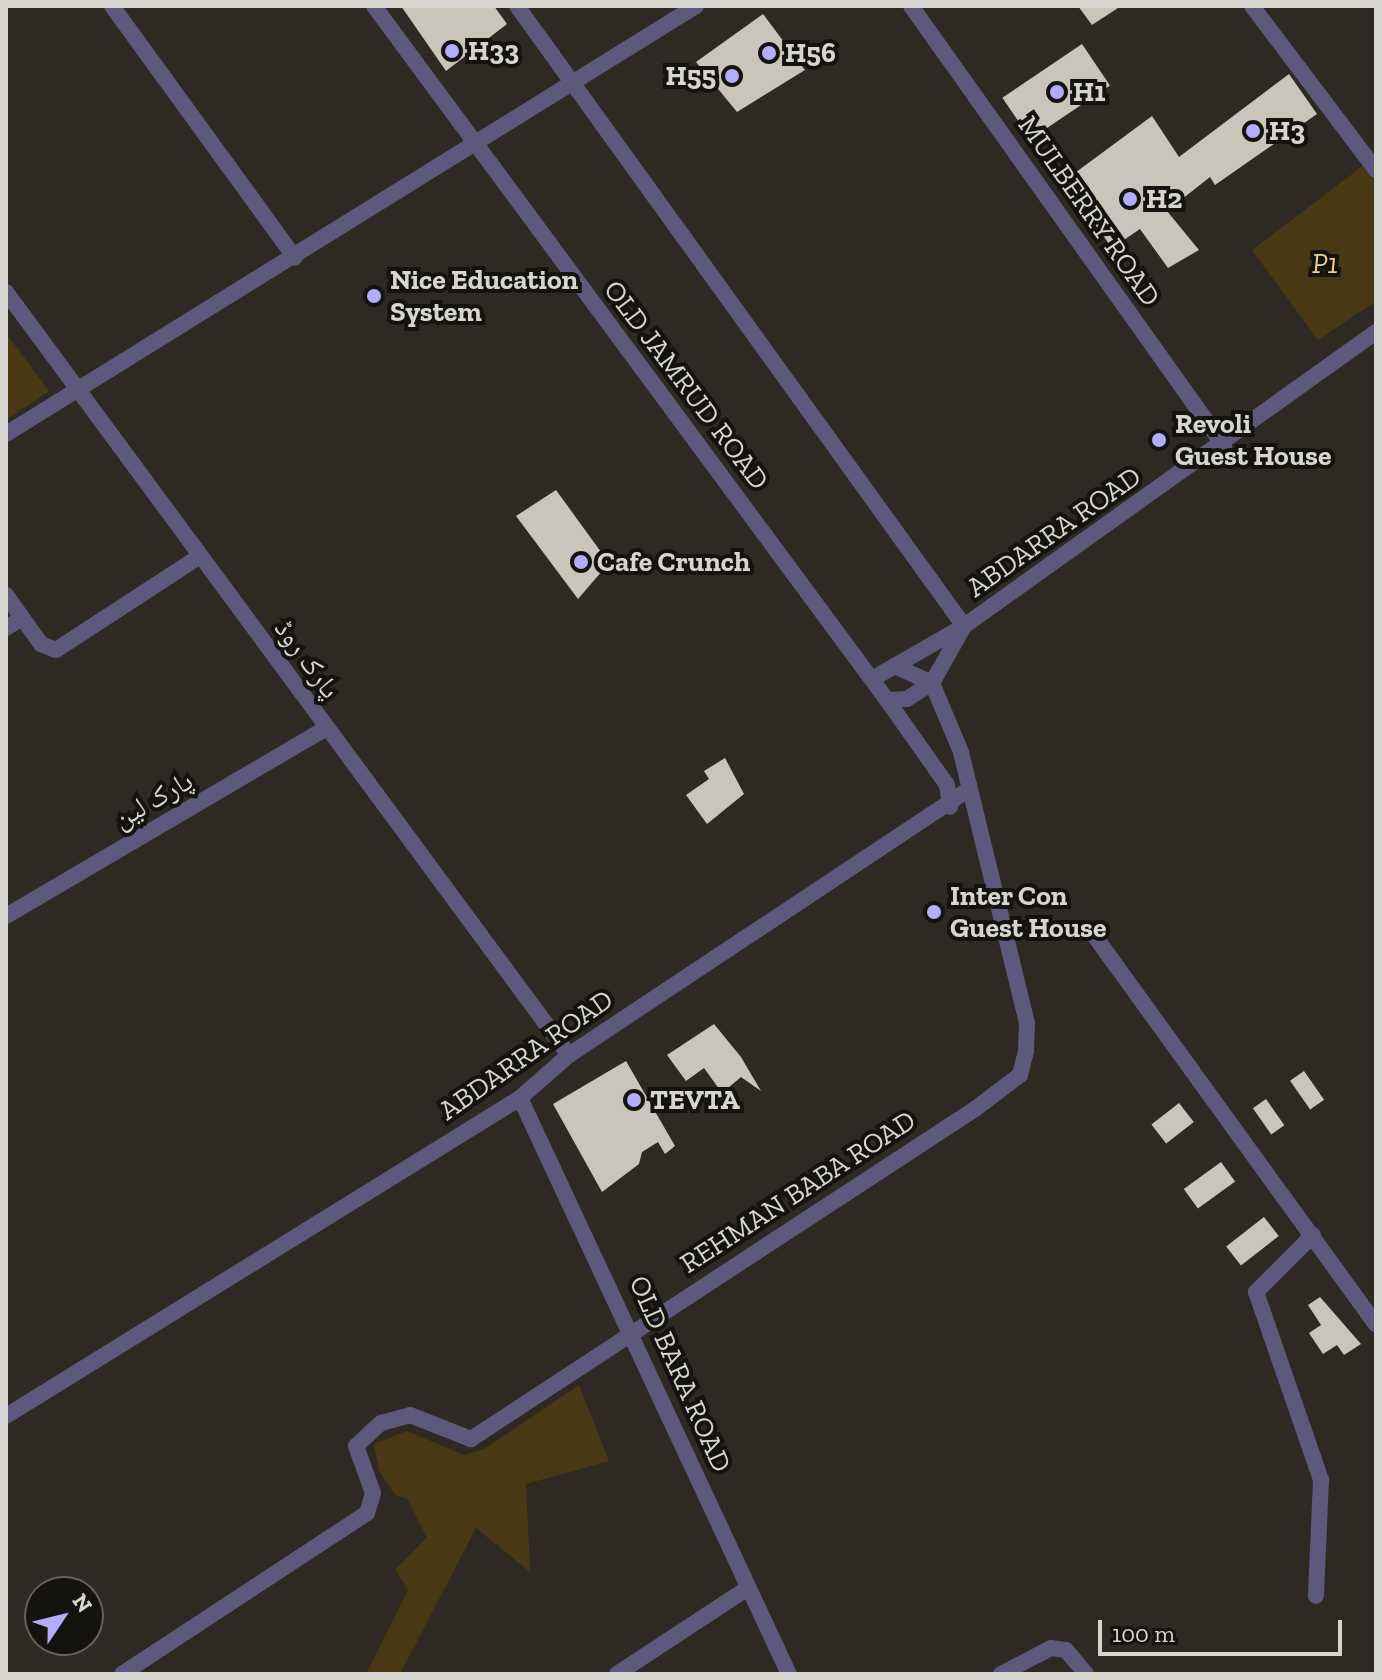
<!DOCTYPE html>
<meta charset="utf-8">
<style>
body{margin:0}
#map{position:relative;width:1382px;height:1680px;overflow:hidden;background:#2e2a23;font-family:"Zilla Slab","Noto Naskh Arabic",serif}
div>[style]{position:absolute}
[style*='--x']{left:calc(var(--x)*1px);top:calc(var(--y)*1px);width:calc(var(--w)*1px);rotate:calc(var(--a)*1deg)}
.green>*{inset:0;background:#483813}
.building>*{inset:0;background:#c9c5bb;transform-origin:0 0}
.minor>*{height:16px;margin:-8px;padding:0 8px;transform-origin:8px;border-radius:8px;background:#5c597c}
.dots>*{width:22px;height:22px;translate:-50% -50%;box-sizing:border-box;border:4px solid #151310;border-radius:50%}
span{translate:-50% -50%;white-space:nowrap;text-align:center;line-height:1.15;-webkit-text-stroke:8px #151310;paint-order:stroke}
.poi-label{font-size:28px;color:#d7d5d0;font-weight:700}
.left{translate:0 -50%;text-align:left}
.right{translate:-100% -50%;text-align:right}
.street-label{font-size:28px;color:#d7d5d0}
.park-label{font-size:28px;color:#f1d08b;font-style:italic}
.frame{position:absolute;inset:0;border:8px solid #d7d5d0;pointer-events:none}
.north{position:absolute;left:24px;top:1576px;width:80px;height:80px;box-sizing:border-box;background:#151310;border:2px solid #63615d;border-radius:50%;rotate:55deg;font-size:22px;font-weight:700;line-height:32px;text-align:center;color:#d7d5d0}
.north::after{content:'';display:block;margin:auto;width:28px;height:36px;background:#b3adf9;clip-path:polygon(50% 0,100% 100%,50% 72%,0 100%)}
.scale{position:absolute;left:1098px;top:1620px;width:244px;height:36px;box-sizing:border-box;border:4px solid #d7d5d0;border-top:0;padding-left:10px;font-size:24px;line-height:28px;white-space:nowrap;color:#d7d5d0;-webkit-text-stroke:6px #151310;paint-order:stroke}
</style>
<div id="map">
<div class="green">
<div style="clip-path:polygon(1364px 165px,1376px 183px,1376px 301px,1318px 340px,1252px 250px)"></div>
<div style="clip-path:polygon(6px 333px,49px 391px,6px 420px)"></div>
<div style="clip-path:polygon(579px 1385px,609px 1461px,526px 1484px,530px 1572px,476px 1528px,400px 1674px,366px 1674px,408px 1590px,395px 1570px,427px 1537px,407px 1499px,395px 1495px,379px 1471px,374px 1444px,407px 1431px,464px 1455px,484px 1449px)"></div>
</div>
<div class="building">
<div style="clip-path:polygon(401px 6px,494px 6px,507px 24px,446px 71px)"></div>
<div style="clip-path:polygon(1078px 6px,1121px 6px,1092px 25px)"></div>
<div style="clip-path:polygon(763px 14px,805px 70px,737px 112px,696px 62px)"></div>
<div style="left:1082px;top:44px;width:50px;height:96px;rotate:56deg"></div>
<div style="clip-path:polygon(1289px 74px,1317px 114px,1215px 185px,1210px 177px,1167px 211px,1199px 250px,1168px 268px,1140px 229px,1112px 248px,1064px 181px,1152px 116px,1179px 157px)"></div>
<div style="clip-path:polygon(556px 490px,609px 563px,578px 599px,516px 516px)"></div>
<div style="clip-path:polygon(725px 758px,744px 794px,707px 824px,686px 795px,709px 779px,704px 771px)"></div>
<div style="clip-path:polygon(714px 1024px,741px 1057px,761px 1091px,741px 1077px,722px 1093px,704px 1068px,686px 1081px,667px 1055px)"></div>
<div style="clip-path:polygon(626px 1061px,675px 1146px,665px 1154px,658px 1142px,642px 1152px,639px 1164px,602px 1192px,553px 1104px)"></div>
<div style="left:1304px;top:1071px;width:35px;height:17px;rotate:55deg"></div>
<div style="left:1266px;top:1099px;width:32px;height:16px;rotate:55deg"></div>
<div style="left:1179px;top:1103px;width:24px;height:35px;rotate:52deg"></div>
<div style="left:1221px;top:1162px;width:24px;height:46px;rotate:54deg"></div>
<div style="left:1264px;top:1217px;width:24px;height:48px;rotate:52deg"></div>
<div style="clip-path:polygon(1320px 1297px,1361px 1344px,1344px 1355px,1337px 1345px,1323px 1354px,1309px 1333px,1321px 1325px,1308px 1305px)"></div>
</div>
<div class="minor">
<div style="--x:112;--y:6;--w:311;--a:54"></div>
<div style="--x:374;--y:6;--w:863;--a:53.53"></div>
<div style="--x:887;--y:700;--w:104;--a:54.8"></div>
<div style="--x:947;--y:785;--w:22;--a:82"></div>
<div style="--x:911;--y:6;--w:540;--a:54.57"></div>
<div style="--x:1252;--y:6;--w:206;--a:52.9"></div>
<div style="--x:6;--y:292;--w:948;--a:53.58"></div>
<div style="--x:6;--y:434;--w:812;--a:-31.81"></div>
<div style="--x:6;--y:595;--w:60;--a:54.5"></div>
<div style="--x:41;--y:644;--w:16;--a:22"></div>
<div style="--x:56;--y:650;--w:172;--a:-33.1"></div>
<div style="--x:6;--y:628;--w:19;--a:-32"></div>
<div style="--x:872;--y:679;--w:106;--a:-29.9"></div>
<div style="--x:964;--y:626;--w:506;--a:-35.51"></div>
<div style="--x:887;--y:700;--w:20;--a:-3"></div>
<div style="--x:907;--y:699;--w:30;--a:-33"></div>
<div style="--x:932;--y:683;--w:41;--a:-155.3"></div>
<div style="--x:6;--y:916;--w:371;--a:-30.4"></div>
<div style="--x:1091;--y:931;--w:485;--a:54.1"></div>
<div style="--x:520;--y:1098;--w:636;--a:64.97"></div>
<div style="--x:1313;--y:1235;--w:81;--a:135"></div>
<div style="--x:1256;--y:1292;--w:199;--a:70.9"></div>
<div style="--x:1321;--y:1480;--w:116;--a:92.5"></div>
<div style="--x:6;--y:1416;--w:604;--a:-31.74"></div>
<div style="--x:520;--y:1098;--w:65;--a:-41.3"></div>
<div style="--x:569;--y:1055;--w:480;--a:-33.6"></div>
<div style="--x:122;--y:1674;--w:293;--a:-33.3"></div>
<div style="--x:367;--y:1513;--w:21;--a:-73"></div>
<div style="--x:373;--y:1493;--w:50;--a:-109.9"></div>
<div style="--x:356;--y:1446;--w:34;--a:-43"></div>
<div style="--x:381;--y:1423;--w:30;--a:-15"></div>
<div style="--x:410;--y:1415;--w:66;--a:21.5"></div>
<div style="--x:471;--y:1439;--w:602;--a:-33.22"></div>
<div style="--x:975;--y:1109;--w:56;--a:-37.1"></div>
<div style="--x:1020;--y:1075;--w:25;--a:-76"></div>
<div style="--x:1026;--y:1051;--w:28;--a:-88"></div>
<div style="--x:1027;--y:1023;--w:279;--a:-103.7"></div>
<div style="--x:961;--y:752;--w:75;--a:-112.8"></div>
<div style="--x:932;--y:683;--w:65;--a:-60.7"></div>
<div style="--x:964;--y:626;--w:764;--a:-125.79"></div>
<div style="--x:617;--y:1674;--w:157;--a:-33.3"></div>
<div style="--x:1001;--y:1674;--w:56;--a:-27.5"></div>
<div style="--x:1051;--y:1648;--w:15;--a:8"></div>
<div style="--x:1066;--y:1650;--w:31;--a:50"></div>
</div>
<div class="dots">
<div style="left:452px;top:51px;background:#b3adf9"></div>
<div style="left:769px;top:53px;background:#b3adf9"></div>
<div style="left:732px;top:76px;background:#b3adf9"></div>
<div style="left:1057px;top:92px;background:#b3adf9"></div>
<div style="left:1253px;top:131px;background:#b3adf9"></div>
<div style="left:1130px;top:199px;background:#b3adf9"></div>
<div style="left:374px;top:296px;background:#b3adf9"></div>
<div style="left:1159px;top:440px;background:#b3adf9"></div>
<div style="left:581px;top:562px;background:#b3adf9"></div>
<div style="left:934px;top:912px;background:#b3adf9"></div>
<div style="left:634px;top:1100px;background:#b3adf9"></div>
</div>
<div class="poi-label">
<span class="left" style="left:468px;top:51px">H33</span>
<span class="left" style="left:785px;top:53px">H56</span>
<span class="right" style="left:716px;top:76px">H55</span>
<span class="left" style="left:1073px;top:92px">H1</span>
<span class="left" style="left:1269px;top:131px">H3</span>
<span class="left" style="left:1146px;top:199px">H2</span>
<span class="left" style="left:390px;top:296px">Nice Education<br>System</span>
<span class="left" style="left:1175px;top:440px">Revoli<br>Guest House</span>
<span class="left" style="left:597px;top:562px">Cafe Crunch</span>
<span class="left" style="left:950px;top:912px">Inter Con<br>Guest House</span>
<span class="left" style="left:650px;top:1100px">TEVTA</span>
</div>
<div class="street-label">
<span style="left:1089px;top:211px;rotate:55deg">MULBERRY ROAD</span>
<span style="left:686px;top:385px;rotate:53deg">OLD JAMRUD ROAD</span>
<span style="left:1054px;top:532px;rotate:-35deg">ABDARRA ROAD</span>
<span style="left:307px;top:659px;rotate:54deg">پارک روڈ</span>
<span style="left:153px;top:800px;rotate:-30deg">پارک لین</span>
<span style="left:526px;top:1055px;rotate:-35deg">ABDARRA ROAD</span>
<span style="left:798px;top:1192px;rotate:-33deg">REHMAN BABA ROAD</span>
<span style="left:680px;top:1374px;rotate:66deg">OLD BARA ROAD</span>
</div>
<div class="park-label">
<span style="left:1325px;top:264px">P1</span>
</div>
<div class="frame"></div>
<div class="north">N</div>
<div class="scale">100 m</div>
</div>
